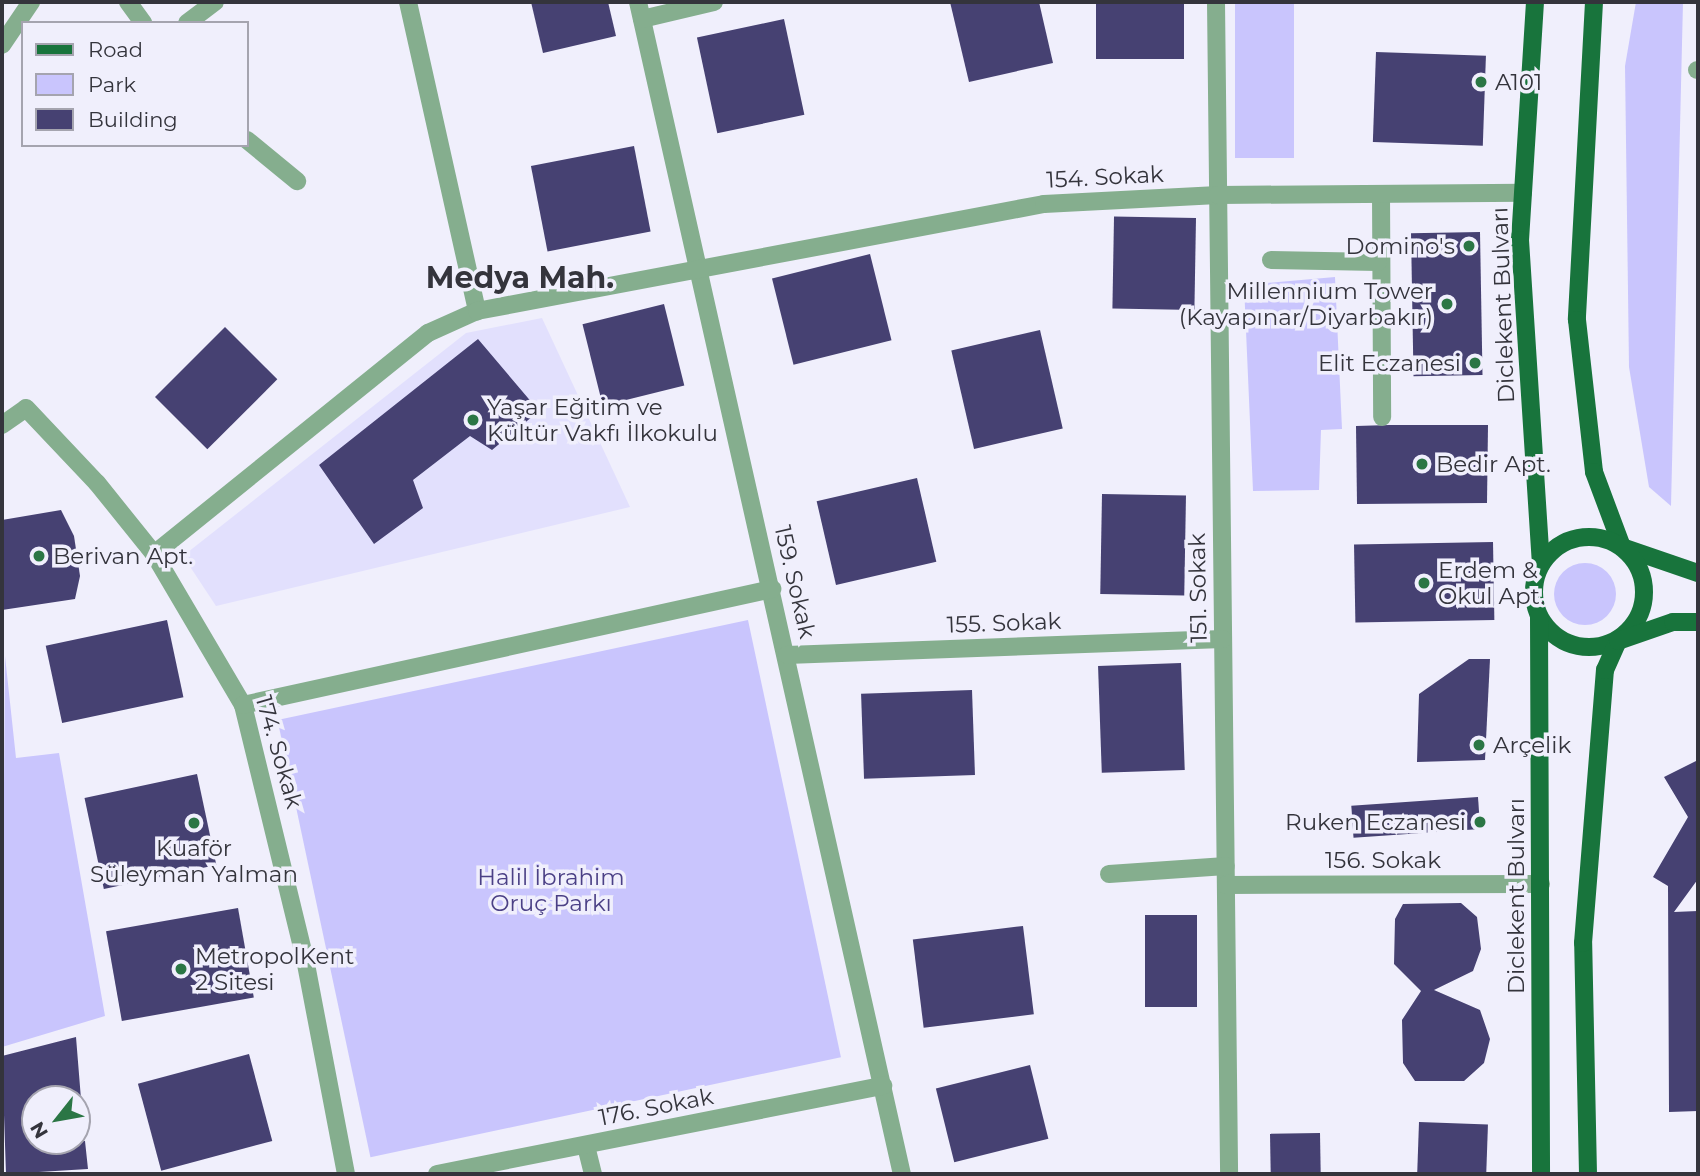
<!DOCTYPE html>
<meta charset="utf-8">
<style>
body{margin:0}
#map{position:relative;width:1700px;height:1176px;overflow:hidden;background:#f0effc;font-family:Montserrat,sans-serif}
div>[style]{position:absolute}
[style*='--x']{left:calc(var(--x)*1px);top:calc(var(--y)*1px);width:calc(var(--w)*1px);rotate:calc(var(--a)*1deg)}
.built>*{inset:0;background:#e2e0fd}
.green>*{inset:0;background:#c9c5fd;transform-origin:0 0}
.round{border-radius:50%}
.building>*{inset:0;background:#464172;transform-origin:0 0}
.minor>*{height:18px;margin:-9px;padding:0 9px;transform-origin:9px;border-radius:9px;background:#85ae8e}
.major>*{height:18px;margin:-9px;padding:0 9px;transform-origin:9px;border-radius:9px;background:#18743c}
.major>.ring{margin:-9px;padding:0;box-sizing:content-box;background:none;border:18px solid #18743c;border-radius:50%}
.dots>*{width:19px;height:19px;translate:-50% -50%;box-sizing:border-box;border:4px solid #f0effc;border-radius:50%}
span{translate:-50% -50%;white-space:nowrap;text-align:center;line-height:1.15;-webkit-text-stroke:7px #f0effc;paint-order:stroke}
.poi-label{font-size:23px;color:#34343c}
.left{translate:0 -50%;text-align:left}
.right{translate:-100% -50%;text-align:right}
.street-label{font-size:23px;color:#34343c}
.park-label{font-size:23px;color:#4b4086}
.district-label{font-size:30px;color:#34343c;font-weight:700}
.frame{position:absolute;inset:0;border:4px solid #34343c;pointer-events:none}
.legend{position:absolute;left:21px;top:21px;width:228px;height:126px;box-sizing:border-box;background:#f0effc;border:2px solid #a5a4af;margin:0;padding:9px 12px;list-style:none;font-size:21px;color:#34343c}
.legend li{display:flex;align-items:center;gap:14px;height:35px}
.legend b{width:35px;border:2px solid #a5a4af}
.north{position:absolute;left:21px;top:1085px;width:70px;height:70px;box-sizing:border-box;background:#f0effc;border:2px solid #a5a4af;border-radius:50%;rotate:239deg;font-size:19px;font-weight:700;line-height:28px;text-align:center;color:#34343c}
.north::after{content:'';display:block;margin:auto;width:24px;height:32px;background:#2b7645;clip-path:polygon(50% 0,100% 100%,50% 72%,0 100%)}
</style>
<div id="map">
<div class="built">
<div style="clip-path:polygon(542px 318px,630px 507px,216px 606px,183px 556px,466px 333px)"></div>
</div>
<div class="green">
<div style="left:1235px;top:2px;width:59px;height:156px"></div>
<div style="clip-path:polygon(1636px 2px,1683px 2px,1671px 506px,1649px 487px,1629px 367px,1625px 66px)"></div>
<div style="clip-path:polygon(1335px 277px,1342px 429px,1321px 430px,1319px 490px,1253px 491px,1244px 285px)"></div>
<div class="round" style="left:1554px;top:563px;width:62px;height:62px"></div>
<div style="left:748px;top:620px;width:447px;height:481px;rotate:78deg"></div>
<div style="clip-path:polygon(5px 656px,16px 758px,59px 753px,105px 1016px,2px 1047px)"></div>
</div>
<div class="building">
<div style="clip-path:polygon(531px 2px,608px 2px,616px 36px,543px 53px)"></div>
<div style="clip-path:polygon(950px 2px,1039px 2px,1053px 63px,969px 82px)"></div>
<div style="left:1096px;top:2px;width:88px;height:57px"></div>
<div style="left:784px;top:19px;width:98px;height:89px;rotate:78deg"></div>
<div style="left:1376px;top:52px;width:110px;height:90px;rotate:2deg"></div>
<div style="left:634px;top:146px;width:87px;height:105px;rotate:79deg"></div>
<div style="left:1196px;top:218px;width:92px;height:82px;rotate:91deg"></div>
<div style="left:1480px;top:232px;width:143px;height:69px;rotate:89deg"></div>
<div style="left:870px;top:254px;width:89px;height:101px;rotate:76deg"></div>
<div style="left:664px;top:304px;width:84px;height:84px;rotate:76deg"></div>
<div style="left:225px;top:327px;width:74px;height:99px;rotate:45deg"></div>
<div style="left:1040px;top:330px;width:101px;height:91px;rotate:77deg"></div>
<div style="clip-path:polygon(478px 339px,539px 411px,492px 450px,470px 436px,413px 480px,423px 508px,374px 544px,319px 465px)"></div>
<div style="clip-path:polygon(1389px 425px,1488px 425px,1487px 503px,1357px 504px,1356px 426px)"></div>
<div style="left:917px;top:478px;width:86px;height:103px;rotate:77deg"></div>
<div style="left:1102px;top:494px;width:84px;height:100px;rotate:1deg"></div>
<div style="clip-path:polygon(61px 510px,74px 536px,80px 576px,75px 599px,2px 610px,2px 520px)"></div>
<div style="left:1493px;top:542px;width:78px;height:139px;rotate:89deg"></div>
<div style="left:167px;top:620px;width:79px;height:124px;rotate:78deg"></div>
<div style="clip-path:polygon(1469px 659px,1490px 659px,1485px 760px,1417px 762px,1419px 694px)"></div>
<div style="left:1181px;top:663px;width:107px;height:83px;rotate:88deg"></div>
<div style="left:972px;top:690px;width:85px;height:111px;rotate:88deg"></div>
<div style="clip-path:polygon(1698px 760px,1698px 879px,1674px 912px,1698px 911px,1698px 1111px,1669px 1112px,1668px 886px,1653px 877px,1688px 817px,1664px 777px)"></div>
<div style="left:197px;top:774px;width:93px;height:115px;rotate:78deg"></div>
<div style="left:1478px;top:797px;width:32px;height:127px;rotate:86deg"></div>
<div style="clip-path:polygon(1461px 903px,1477px 917px,1481px 949px,1473px 971px,1434px 990px,1480px 1010px,1490px 1039px,1484px 1063px,1464px 1081px,1415px 1081px,1403px 1063px,1402px 1020px,1421px 991px,1394px 964px,1395px 919px,1403px 904px)"></div>
<div style="left:238px;top:908px;width:91px;height:134px;rotate:80deg"></div>
<div style="left:1145px;top:915px;width:52px;height:92px"></div>
<div style="left:1023px;top:926px;width:89px;height:111px;rotate:83deg"></div>
<div style="clip-path:polygon(76px 1037px,81px 1099px,35px 1099px,35px 1141px,85px 1141px,88px 1169px,6px 1174px,2px 1056px)"></div>
<div style="left:249px;top:1054px;width:90px;height:115px;rotate:75deg"></div>
<div style="left:1030px;top:1065px;width:76px;height:97px;rotate:76deg"></div>
<div style="left:1419px;top:1122px;width:69px;height:52px;rotate:2deg"></div>
<div style="left:1320px;top:1133px;width:41px;height:50px;rotate:89deg"></div>
</div>
<div class="minor">
<div style="--x:128;--y:2;--w:26;--a:54"></div>
<div style="--x:408;--y:2;--w:317;--a:77.4"></div>
<div style="--x:638;--y:2;--w:1201;--a:77.31"></div>
<div style="--x:1216;--y:2;--w:1172;--a:89.36"></div>
<div style="--x:642;--y:19;--w:74;--a:-13.3"></div>
<div style="--x:187;--y:23;--w:35;--a:-37"></div>
<div style="--x:2;--y:45;--w:52;--a:-56"></div>
<div style="--x:1697;--y:70;--w:1;--a:0"></div>
<div style="--x:247;--y:140;--w:65;--a:39.4"></div>
<div style="--x:1381;--y:194;--w:223;--a:89.7"></div>
<div style="--x:1271;--y:260;--w:107;--a:1.1"></div>
<div style="--x:2;--y:425;--w:29;--a:-35"></div>
<div style="--x:26;--y:408;--w:103;--a:46.6"></div>
<div style="--x:97;--y:483;--w:91;--a:51.2"></div>
<div style="--x:154;--y:554;--w:175;--a:59.5"></div>
<div style="--x:243;--y:705;--w:261;--a:76.3"></div>
<div style="--x:305;--y:959;--w:219;--a:79.2"></div>
<div style="--x:154;--y:554;--w:352;--a:-38.9"></div>
<div style="--x:428;--y:333;--w:54;--a:-24.2"></div>
<div style="--x:477;--y:311;--w:577;--a:-10.69"></div>
<div style="--x:1044;--y:204;--w:174;--a:-3"></div>
<div style="--x:1218;--y:195;--w:305;--a:-0.4"></div>
<div style="--x:787;--y:655;--w:436;--a:-2.1"></div>
<div style="--x:243;--y:705;--w:542;--a:-12.37"></div>
<div style="--x:1109;--y:874;--w:117;--a:-3.9"></div>
<div style="--x:1226;--y:885;--w:315;--a:-0.2"></div>
<div style="--x:586;--y:1146;--w:29;--a:76"></div>
<div style="--x:437;--y:1174;--w:455;--a:-11.2"></div>
</div>
<div class="major">
<div style="--x:1535;--y:2;--w:238;--a:93.6"></div>
<div style="--x:1520;--y:240;--w:325;--a:86.3"></div>
<div style="--x:1594;--y:2;--w:318;--a:93.1"></div>
<div style="--x:1577;--y:320;--w:153;--a:83.6"></div>
<div style="--x:1594;--y:472;--w:80;--a:69.5"></div>
<div style="--x:1622;--y:547;--w:80;--a:18.9"></div>
<div class="ring" style="left:1534px;top:537px;width:92px;height:92px"></div>
<div style="--x:1539;--y:617;--w:557;--a:89.79"></div>
<div style="--x:1588;--y:1174;--w:231;--a:-91.2"></div>
<div style="--x:1583;--y:943;--w:274;--a:-85.4"></div>
<div style="--x:1605;--y:670;--w:32;--a:-66"></div>
<div style="--x:1618;--y:641;--w:58;--a:-19.1"></div>
<div style="--x:1673;--y:622;--w:25;--a:0"></div>
</div>
<div class="dots">
<div style="left:1481px;top:82px;background:#2b7645"></div>
<div style="left:1469px;top:246px;background:#2b7645"></div>
<div style="left:1447px;top:304px;background:#2b7645"></div>
<div style="left:1475px;top:363px;background:#2b7645"></div>
<div style="left:473px;top:420px;background:#2b7645"></div>
<div style="left:1422px;top:464px;background:#2b7645"></div>
<div style="left:39px;top:556px;background:#2b7645"></div>
<div style="left:1424px;top:583px;background:#2b7645"></div>
<div style="left:1479px;top:745px;background:#2b7645"></div>
<div style="left:1480px;top:822px;background:#2b7645"></div>
<div style="left:194px;top:823px;background:#2b7645"></div>
<div style="left:181px;top:969px;background:#2b7645"></div>
</div>
<div class="poi-label">
<span class="left" style="left:1495px;top:82px">A101</span>
<span class="right" style="left:1455px;top:246px">Domino's</span>
<span class="right" style="left:1433px;top:304px">Millennium Tower<br>(Kayapınar/Diyarbakır)</span>
<span class="right" style="left:1461px;top:363px">Elit Eczanesi</span>
<span class="left" style="left:487px;top:420px">Yaşar Eğitim ve<br>Kültür Vakfı İlkokulu</span>
<span class="left" style="left:1436px;top:464px">Bedir Apt.</span>
<span class="left" style="left:53px;top:556px">Berivan Apt.</span>
<span class="left" style="left:1438px;top:583px">Erdem &amp;<br>Okul Apt.</span>
<span class="left" style="left:1493px;top:745px">Arçelik</span>
<span class="right" style="left:1466px;top:822px">Ruken Eczanesi</span>
<span style="left:194px;top:861px">Kuaför<br>Süleyman Yalman</span>
<span class="left" style="left:195px;top:969px">MetropolKent<br>2 Sitesi</span>
</div>
<div class="street-label">
<span style="left:1105px;top:177px;rotate:-3deg">154. Sokak</span>
<span style="left:1503px;top:305px;rotate:-92deg">Diclekent Bulvarı</span>
<span style="left:795px;top:582px;rotate:77deg">159. Sokak</span>
<span style="left:1198px;top:588px;rotate:-91deg">151. Sokak</span>
<span style="left:1004px;top:623px;rotate:-2deg">155. Sokak</span>
<span style="left:279px;top:752px;rotate:74deg">174. Sokak</span>
<span style="left:1383px;top:860px">156. Sokak</span>
<span style="left:1516px;top:896px;rotate:-90deg">Diclekent Bulvarı</span>
<span style="left:656px;top:1107px;rotate:-11deg">176. Sokak</span>
</div>
<div class="park-label">
<span style="left:551px;top:890px">Halil İbrahim<br>Oruç Parkı</span>
</div>
<div class="district-label">
<span style="left:520px;top:278px">Medya Mah.</span>
</div>
<div class="frame"></div>
<ul class="legend">
<li><b style="height:9px;background:#18743c"></b>Road</li>
<li><b style="height:19px;background:#c9c5fd"></b>Park</li>
<li><b style="height:19px;background:#464172"></b>Building</li>
</ul>
<div class="north">N</div>
</div>
